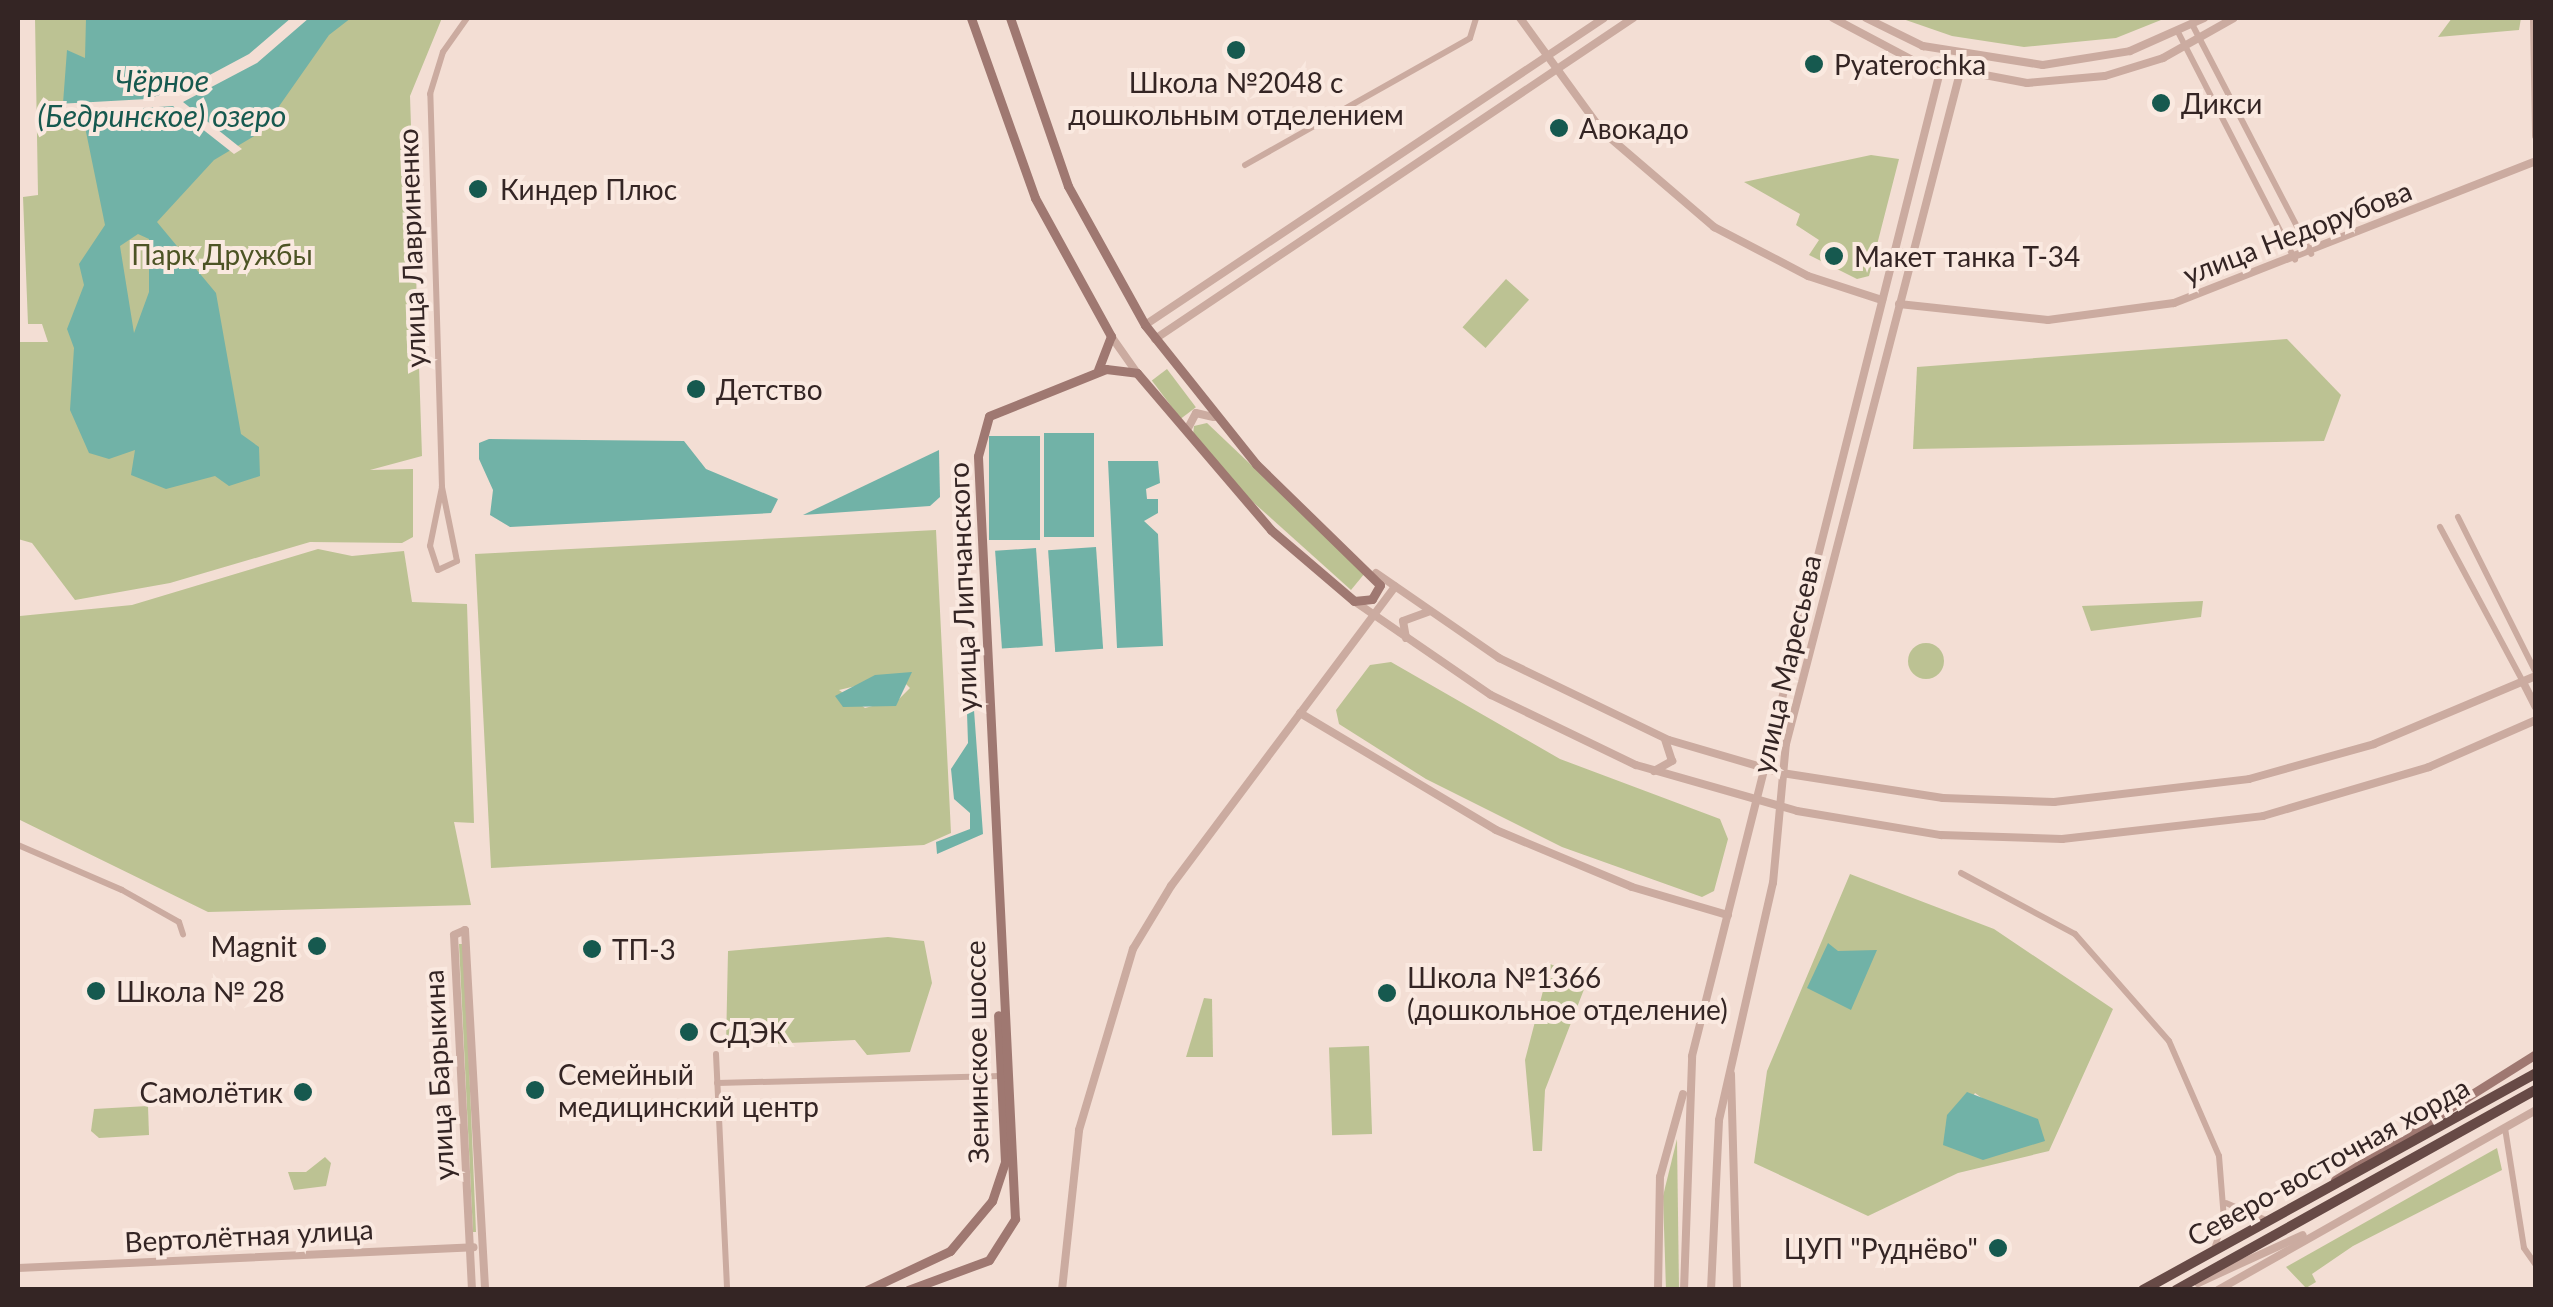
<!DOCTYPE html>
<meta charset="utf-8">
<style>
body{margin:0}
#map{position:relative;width:2553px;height:1307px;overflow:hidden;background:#f3ded4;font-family:Lato,sans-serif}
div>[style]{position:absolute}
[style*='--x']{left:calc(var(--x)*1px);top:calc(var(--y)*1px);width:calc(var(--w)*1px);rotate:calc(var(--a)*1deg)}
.green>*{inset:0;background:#bcc293;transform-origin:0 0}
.round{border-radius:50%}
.water>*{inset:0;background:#71b2a7;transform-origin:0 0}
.pier>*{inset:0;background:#f3ded4}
.minor>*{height:6px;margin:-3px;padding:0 3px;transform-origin:3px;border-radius:3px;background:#cbaba0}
.tertiary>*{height:8px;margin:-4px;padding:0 4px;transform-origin:4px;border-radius:4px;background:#cbaba0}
.secondary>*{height:9px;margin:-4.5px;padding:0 4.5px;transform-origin:4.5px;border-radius:4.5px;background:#9f7871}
.trunk>*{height:10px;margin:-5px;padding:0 5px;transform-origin:5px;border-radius:5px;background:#674a46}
.dots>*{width:28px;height:28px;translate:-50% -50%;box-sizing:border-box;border:5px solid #fae9e0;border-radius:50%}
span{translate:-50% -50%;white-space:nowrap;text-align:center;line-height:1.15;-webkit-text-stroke:8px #fae9e0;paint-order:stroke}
.poi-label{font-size:28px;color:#342524}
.left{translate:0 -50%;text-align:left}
.right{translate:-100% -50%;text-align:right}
.street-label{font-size:28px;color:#342524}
.park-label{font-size:28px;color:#4d5425}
.water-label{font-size:30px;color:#16594f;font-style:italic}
.frame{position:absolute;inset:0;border:20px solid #342524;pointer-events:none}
</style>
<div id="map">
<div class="green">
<div style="clip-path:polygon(35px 18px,442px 18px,410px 96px,422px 456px,370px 470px,413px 469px,413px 537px,402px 543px,310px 542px,170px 583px,75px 600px,32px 543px,18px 539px,18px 342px,48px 342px,42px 324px,28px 324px,23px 197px,38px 195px)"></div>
<div style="clip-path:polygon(1900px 18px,2166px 18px,2116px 38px,2024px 47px,1952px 36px)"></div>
<div style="clip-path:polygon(2452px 18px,2521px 18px,2519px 30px,2438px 37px)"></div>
<div style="clip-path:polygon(1871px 155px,1899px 159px,1869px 276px,1857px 279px,1809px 255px,1819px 240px,1796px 225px,1800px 214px,1744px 182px)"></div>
<div style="left:1506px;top:279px;width:31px;height:65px;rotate:42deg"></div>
<div style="clip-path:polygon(2287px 339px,2341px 395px,2324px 441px,1913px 449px,1917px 367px)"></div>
<div style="left:1167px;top:369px;width:48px;height:19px;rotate:53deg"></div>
<div style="clip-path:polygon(1207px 423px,1365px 573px,1351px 590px,1244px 494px,1193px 435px,1194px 426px)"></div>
<div style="clip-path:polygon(evenodd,936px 530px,951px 833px,924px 845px,491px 868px,475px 554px,936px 530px,898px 676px,910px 688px,899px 699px,865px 708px,839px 690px,898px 676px)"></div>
<div style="clip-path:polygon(318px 549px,352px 556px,404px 551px,412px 602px,467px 604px,474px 823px,454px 822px,471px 905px,208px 912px,18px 819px,20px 616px,132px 605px)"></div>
<div style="clip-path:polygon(2203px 601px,2201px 617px,2091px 631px,2082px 606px)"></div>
<div class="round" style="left:1908px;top:643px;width:36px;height:36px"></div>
<div style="clip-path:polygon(1391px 662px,1560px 759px,1720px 819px,1728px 839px,1714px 891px,1702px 897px,1562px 847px,1426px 779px,1339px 724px,1336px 710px,1370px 665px)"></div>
<div style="clip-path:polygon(evenodd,1850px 874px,1994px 929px,2113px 1009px,2049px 1151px,1958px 1173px,1868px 1216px,1754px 1163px,1767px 1071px,1850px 874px,1975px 1093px,1986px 1101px,2028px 1142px,1992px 1153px,1944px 1144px,1975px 1093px)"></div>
<div style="clip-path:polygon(888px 937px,924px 941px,932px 983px,910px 1052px,867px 1055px,855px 1040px,726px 1046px,728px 951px)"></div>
<div style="clip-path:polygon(459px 944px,464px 944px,476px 1232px,473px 1232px)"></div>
<div style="clip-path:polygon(1550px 964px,1588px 979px,1545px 1090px,1542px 1151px,1533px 1151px,1525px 1060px)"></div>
<div style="clip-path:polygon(1204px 998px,1212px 999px,1213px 1057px,1186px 1057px)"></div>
<div style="left:1369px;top:1046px;width:88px;height:40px;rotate:88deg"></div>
<div style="clip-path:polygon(148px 1106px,149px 1135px,99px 1138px,91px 1131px,94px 1109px)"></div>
<div style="clip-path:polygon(1677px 1139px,1679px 1289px,1666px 1290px,1663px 1196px)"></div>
<div style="clip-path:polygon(2497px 1148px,2502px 1170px,2353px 1246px,2312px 1274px,2316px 1282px,2306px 1288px,2286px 1267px)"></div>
<div style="clip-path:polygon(325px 1157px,331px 1163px,326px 1186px,294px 1190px,288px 1172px,306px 1172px)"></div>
</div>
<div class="water">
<div style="clip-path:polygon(evenodd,86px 18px,351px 18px,329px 35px,261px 132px,214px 160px,157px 222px,216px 293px,241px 434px,259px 447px,260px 476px,229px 486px,215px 476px,166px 489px,131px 475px,135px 450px,109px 459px,89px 453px,70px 410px,74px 348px,67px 329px,84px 285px,79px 264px,105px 225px,84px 122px,61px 130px,67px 50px,85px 58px,86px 18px,138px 234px,149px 239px,149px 292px,134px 333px,120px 246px,138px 234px)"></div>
<div style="left:1044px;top:433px;width:50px;height:104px"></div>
<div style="left:989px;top:436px;width:51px;height:104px"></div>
<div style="clip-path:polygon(489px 439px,684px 441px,706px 469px,778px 499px,771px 513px,510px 527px,490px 515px,493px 490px,479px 459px,479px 443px)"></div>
<div style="clip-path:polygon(939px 450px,940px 497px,930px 506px,803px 515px)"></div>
<div style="clip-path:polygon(1108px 461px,1158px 461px,1160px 483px,1146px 489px,1147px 499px,1158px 499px,1158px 513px,1144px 521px,1158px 534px,1163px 646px,1117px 648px)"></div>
<div style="left:1096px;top:547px;width:102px;height:48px;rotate:86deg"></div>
<div style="left:1036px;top:548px;width:98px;height:41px;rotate:86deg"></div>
<div style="clip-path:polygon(912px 672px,896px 706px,843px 707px,835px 696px,875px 675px)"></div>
<div style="clip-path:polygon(974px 710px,983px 834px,937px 854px,936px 842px,970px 829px,970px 813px,954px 799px,951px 769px,968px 743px,967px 713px)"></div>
<div style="clip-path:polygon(1828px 943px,1838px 951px,1877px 950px,1851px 1010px,1807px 988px)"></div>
<div style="clip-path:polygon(1967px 1092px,2038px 1119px,2045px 1141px,1983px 1160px,1943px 1145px,1947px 1115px)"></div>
</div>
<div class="pier">
<div style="clip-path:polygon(291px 18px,309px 18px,257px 63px,183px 102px,242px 149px,234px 154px,173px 106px,56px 114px,57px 104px,147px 99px,191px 85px,249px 54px)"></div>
</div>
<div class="minor">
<div style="--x:2192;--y:24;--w:259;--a:62.6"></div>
<div style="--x:2178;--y:32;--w:256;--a:62.8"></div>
<div style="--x:1245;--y:165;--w:258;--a:-29.4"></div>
<div style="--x:1470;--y:38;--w:21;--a:-73"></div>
<div style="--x:442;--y:487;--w:60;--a:101.5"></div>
<div style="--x:430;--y:546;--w:25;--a:72"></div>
<div style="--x:438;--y:570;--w:21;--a:-25"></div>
<div style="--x:457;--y:561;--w:76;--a:-101.5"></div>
<div style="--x:442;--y:487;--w:393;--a:-91.7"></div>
<div style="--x:430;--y:94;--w:44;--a:-72.8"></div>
<div style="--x:443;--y:52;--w:42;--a:-54.8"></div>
<div style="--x:2458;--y:517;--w:174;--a:63.4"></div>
<div style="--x:2440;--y:527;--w:176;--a:61.8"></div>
<div style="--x:18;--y:845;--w:113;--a:23.4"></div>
<div style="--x:122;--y:890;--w:65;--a:29.3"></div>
<div style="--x:179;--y:922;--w:13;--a:72"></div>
<div style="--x:1961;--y:873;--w:129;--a:28.2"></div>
<div style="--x:2075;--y:934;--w:142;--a:48.7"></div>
<div style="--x:2169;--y:1041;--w:125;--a:66.5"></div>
<div style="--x:2219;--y:1156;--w:64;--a:85.5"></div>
<div style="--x:2224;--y:1220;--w:31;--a:109"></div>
<div style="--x:716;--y:1054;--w:236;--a:87.3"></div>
<div style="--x:717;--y:1083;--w:284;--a:-1.4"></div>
<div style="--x:2505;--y:1128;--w:121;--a:81"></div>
<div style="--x:2524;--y:1248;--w:21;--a:55"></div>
<div style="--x:2226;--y:1203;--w:46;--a:23.2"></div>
</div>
<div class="tertiary">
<div style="--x:1520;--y:18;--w:140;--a:54"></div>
<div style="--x:1602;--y:131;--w:148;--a:40.6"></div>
<div style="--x:1714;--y:227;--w:106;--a:27.5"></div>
<div style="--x:1808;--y:276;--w:78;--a:18"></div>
<div style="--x:1833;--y:18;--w:94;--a:27.9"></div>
<div style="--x:1916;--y:62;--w:113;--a:10.7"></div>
<div style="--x:2027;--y:83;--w:78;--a:-5.1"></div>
<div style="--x:2105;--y:76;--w:61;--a:-17.2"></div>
<div style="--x:2163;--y:58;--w:81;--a:-29.4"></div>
<div style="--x:1866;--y:18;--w:64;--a:26.2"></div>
<div style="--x:1923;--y:46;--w:121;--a:9"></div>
<div style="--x:2043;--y:65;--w:88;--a:-9.1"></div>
<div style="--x:2130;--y:51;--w:81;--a:-24"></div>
<div style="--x:2534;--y:18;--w:118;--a:89"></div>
<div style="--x:1899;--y:304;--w:150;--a:6.1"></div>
<div style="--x:2048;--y:320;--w:127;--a:-7.7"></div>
<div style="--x:2174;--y:303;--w:389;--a:-21.4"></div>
<div style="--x:1145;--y:325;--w:552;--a:-33.78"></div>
<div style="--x:1111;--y:336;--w:45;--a:54.9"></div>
<div style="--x:1155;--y:339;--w:576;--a:-33.88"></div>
<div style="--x:1187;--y:430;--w:19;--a:-62"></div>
<div style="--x:1196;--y:413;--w:18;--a:13"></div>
<div style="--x:1376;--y:573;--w:150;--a:34.6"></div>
<div style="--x:1499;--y:658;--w:189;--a:25.8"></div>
<div style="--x:1669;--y:740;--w:118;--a:16.3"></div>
<div style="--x:1782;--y:773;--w:163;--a:8.8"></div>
<div style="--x:1943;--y:798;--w:111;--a:2.1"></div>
<div style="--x:2054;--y:802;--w:196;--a:-6.7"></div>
<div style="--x:2249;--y:779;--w:130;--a:-15.6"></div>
<div style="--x:2374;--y:744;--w:176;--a:-22.8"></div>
<div style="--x:1354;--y:601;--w:166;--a:34.5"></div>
<div style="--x:1491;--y:695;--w:161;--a:25.8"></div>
<div style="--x:1636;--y:765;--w:167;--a:15.9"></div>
<div style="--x:1797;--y:811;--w:146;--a:9.5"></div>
<div style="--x:1941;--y:835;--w:121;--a:1.9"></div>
<div style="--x:2062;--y:839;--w:202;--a:-6.5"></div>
<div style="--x:2263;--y:816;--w:173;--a:-16.4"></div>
<div style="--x:2429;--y:767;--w:117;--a:-23.7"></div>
<div style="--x:1406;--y:638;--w:17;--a:-100"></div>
<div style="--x:1403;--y:621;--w:27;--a:-20"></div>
<div style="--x:2523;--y:682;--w:28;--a:63"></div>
<div style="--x:1300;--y:713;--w:228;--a:30.8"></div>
<div style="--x:1496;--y:830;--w:147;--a:22.7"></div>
<div style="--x:1632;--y:887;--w:100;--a:16.3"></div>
<div style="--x:1654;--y:771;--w:21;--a:-29"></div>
<div style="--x:1672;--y:761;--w:23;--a:-108"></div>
<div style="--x:1731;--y:1074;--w:216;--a:88.4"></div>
<div style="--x:18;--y:1268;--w:456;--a:-2.6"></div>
<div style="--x:2198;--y:1283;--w:115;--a:-24.6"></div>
<div style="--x:472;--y:1290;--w:355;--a:-92.9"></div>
<div style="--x:454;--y:935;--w:12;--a:-24"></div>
<div style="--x:465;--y:930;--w:361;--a:86.8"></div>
<div style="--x:1062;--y:1290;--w:161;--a:-83.9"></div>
<div style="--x:1079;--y:1130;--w:189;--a:-73.4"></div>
<div style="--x:1133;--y:949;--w:74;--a:-58.9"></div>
<div style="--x:1171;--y:886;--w:374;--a:-53.2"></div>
<div style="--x:1658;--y:1290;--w:113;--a:-89"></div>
<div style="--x:1660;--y:1177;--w:86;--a:-74.5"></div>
<div style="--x:1684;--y:1290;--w:234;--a:-88"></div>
<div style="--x:1692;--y:1056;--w:1035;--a:-75.86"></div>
<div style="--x:1711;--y:1290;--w:170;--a:-87.3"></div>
<div style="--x:1719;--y:1120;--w:243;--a:-77.2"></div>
<div style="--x:1773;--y:883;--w:140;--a:-84.7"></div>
<div style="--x:1786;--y:744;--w:710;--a:-75.47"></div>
<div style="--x:2218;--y:1290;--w:365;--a:-29.5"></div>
</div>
<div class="secondary">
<div style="--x:971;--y:18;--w:191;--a:70.4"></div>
<div style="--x:1035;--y:198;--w:158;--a:61.2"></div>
<div style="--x:1111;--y:336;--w:36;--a:111"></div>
<div style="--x:2335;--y:1180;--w:237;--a:-32.1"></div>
<div style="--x:867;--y:1290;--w:92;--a:-25.2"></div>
<div style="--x:950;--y:1251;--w:65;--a:-50"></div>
<div style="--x:992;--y:1201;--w:41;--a:-71.6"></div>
<div style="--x:1005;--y:1162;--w:147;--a:-92.7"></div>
<div style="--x:908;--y:1290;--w:86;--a:-20.3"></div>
<div style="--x:989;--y:1260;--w:49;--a:-57.6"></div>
<div style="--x:1015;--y:1219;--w:764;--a:-92.78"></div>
<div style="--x:978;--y:456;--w:41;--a:-74.6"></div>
<div style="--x:989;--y:416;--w:126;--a:-21.9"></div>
<div style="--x:1106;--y:369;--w:31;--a:7"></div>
<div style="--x:1137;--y:373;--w:206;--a:49.5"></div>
<div style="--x:1271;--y:530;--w:109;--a:40.5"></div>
<div style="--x:1354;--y:601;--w:18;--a:-6"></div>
<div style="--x:1372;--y:599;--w:16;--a:-60"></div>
<div style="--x:1380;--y:585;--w:173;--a:-135.7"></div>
<div style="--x:1256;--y:464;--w:178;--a:-128.6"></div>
<div style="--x:1145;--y:325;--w:159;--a:-119"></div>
<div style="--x:1068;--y:186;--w:178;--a:-109"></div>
</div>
<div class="trunk">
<div style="--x:2143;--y:1290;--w:449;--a:-28.9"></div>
<div style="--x:2176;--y:1290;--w:412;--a:-29.1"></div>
</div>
<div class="dots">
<div style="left:1236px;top:50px;background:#16594f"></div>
<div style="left:1814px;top:64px;background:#16594f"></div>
<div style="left:2161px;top:103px;background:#16594f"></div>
<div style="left:1559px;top:128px;background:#16594f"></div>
<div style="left:478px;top:189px;background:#16594f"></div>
<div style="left:1834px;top:256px;background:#16594f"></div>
<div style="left:696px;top:389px;background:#16594f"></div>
<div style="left:317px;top:946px;background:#16594f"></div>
<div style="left:592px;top:949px;background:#16594f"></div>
<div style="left:96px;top:991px;background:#16594f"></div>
<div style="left:1387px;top:993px;background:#16594f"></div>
<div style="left:689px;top:1032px;background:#16594f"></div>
<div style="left:535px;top:1090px;background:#16594f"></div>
<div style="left:303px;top:1092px;background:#16594f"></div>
<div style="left:1998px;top:1248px;background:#16594f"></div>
</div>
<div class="poi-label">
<span class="left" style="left:1834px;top:64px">Pyaterochka</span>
<span style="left:1236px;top:98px">Школа №2048 с<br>дошкольным отделением</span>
<span class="left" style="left:2181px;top:103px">Дикси</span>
<span class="left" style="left:1579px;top:128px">Авокадо</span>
<span class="left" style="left:500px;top:189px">Киндер Плюс</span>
<span class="left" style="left:1854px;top:256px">Макет танка Т-34</span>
<span class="left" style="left:716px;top:389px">Детство</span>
<span class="right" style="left:297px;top:946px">Magnit</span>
<span class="left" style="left:612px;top:949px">ТП-3</span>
<span class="left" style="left:1407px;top:993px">Школа №1366<br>(дошкольное отделение)</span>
<span class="left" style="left:116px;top:991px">Школа № 28</span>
<span class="left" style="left:709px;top:1032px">СДЭК</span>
<span class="left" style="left:558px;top:1090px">Семейный<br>медицинский центр</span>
<span class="right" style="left:283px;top:1092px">Самолётик</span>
<span class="right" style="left:1978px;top:1248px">ЦУП "Руднёво"</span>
</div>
<div class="street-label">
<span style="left:2297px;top:232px;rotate:-21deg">улица Недорубова</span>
<span style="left:411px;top:248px;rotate:-92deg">улица Лавриненко</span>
<span style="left:962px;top:587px;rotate:-92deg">улица Липчанского</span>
<span style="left:1786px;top:664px;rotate:-77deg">улица Маресьева</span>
<span style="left:976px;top:1052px;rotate:-91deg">Зенинское шоссе</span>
<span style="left:438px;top:1075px;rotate:-93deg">улица Барыкина</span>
<span style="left:2328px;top:1161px;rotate:-29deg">Северо-восточная хорда</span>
<span style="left:249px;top:1235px;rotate:-3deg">Вертолётная улица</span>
</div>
<div class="park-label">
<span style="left:222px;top:254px">Парк Дружбы</span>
</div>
<div class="water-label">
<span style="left:162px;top:97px">Чёрное<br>(Бедринское) озеро</span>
</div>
<div class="frame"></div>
</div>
